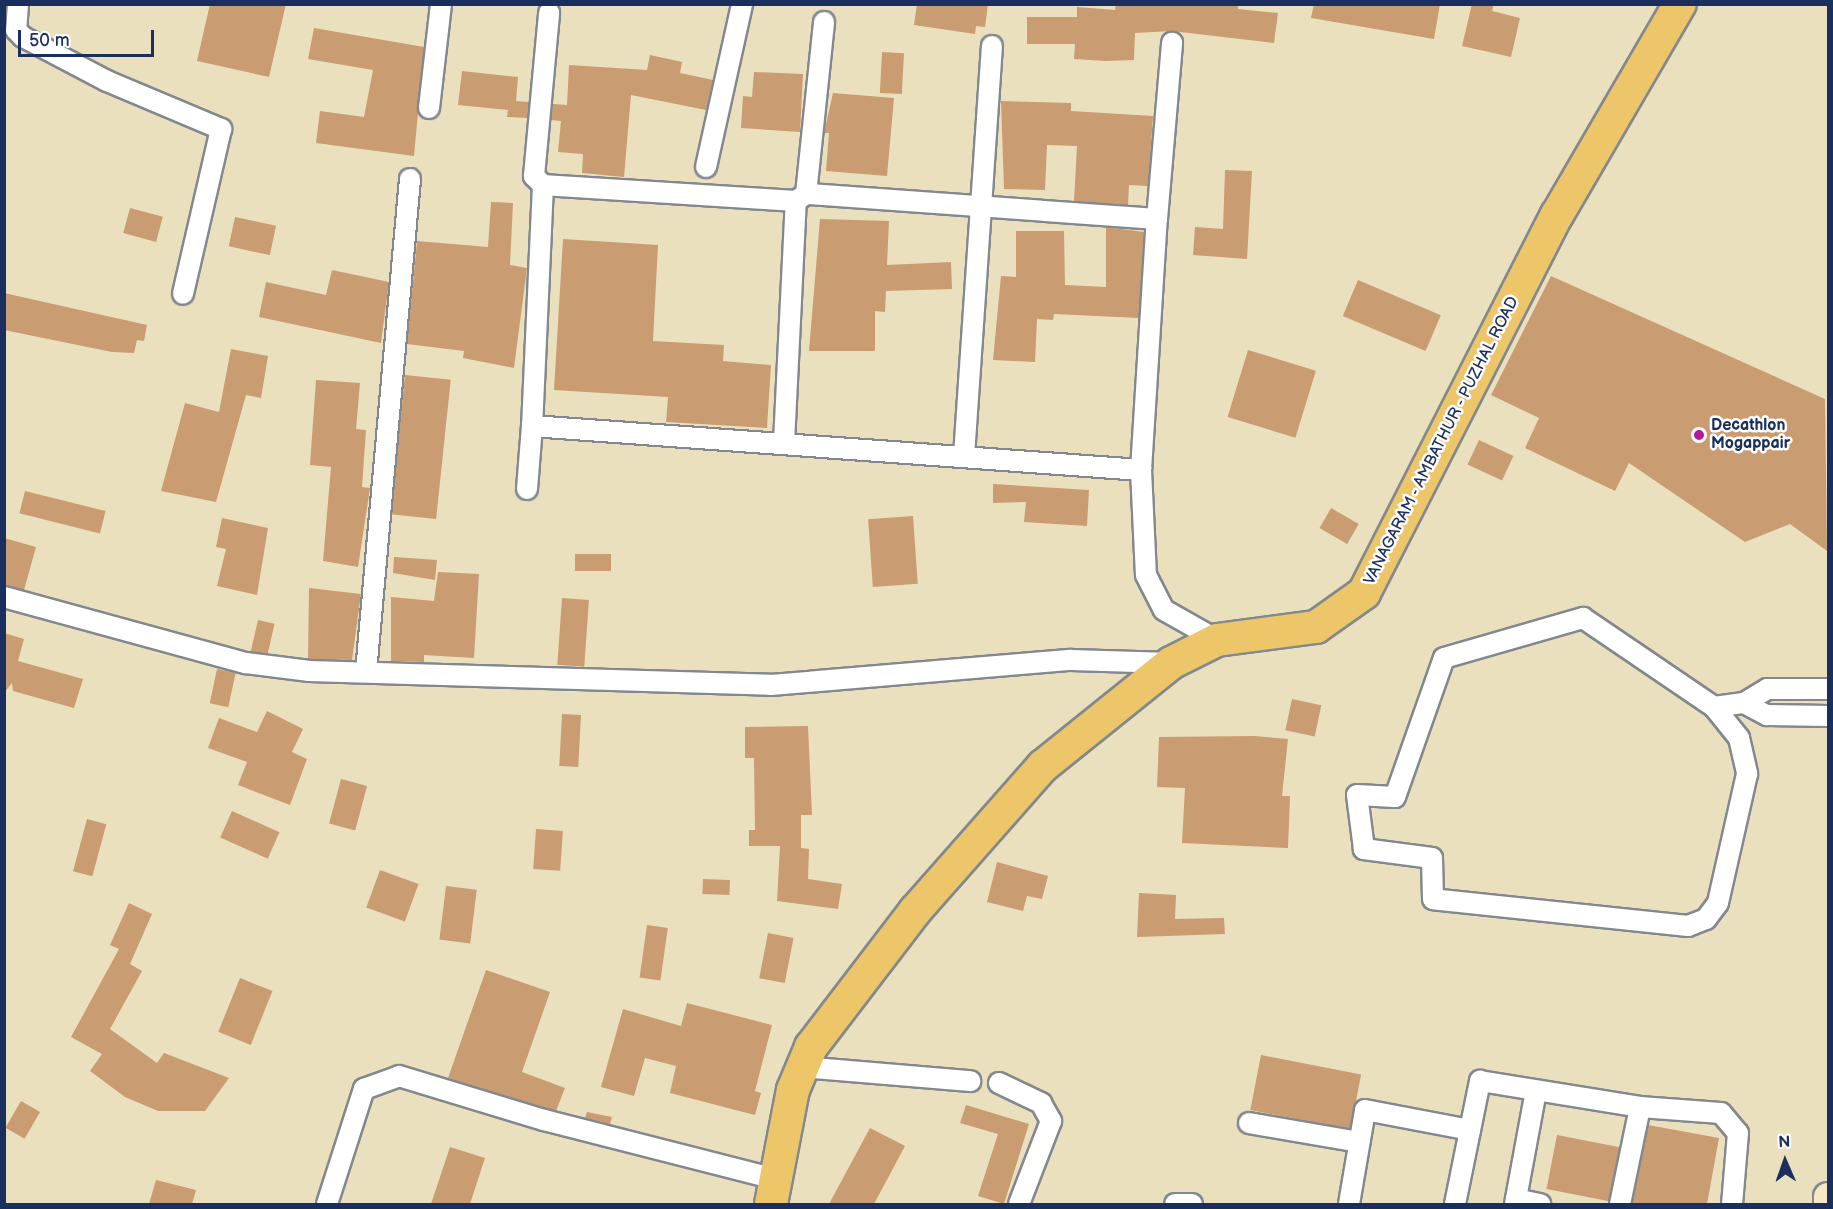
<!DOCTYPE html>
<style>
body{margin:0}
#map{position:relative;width:1833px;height:1209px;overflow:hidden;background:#eae0bd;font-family:"Balsamiq Sans",sans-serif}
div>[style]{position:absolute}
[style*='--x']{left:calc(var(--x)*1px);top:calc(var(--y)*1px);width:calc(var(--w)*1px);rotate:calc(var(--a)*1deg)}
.building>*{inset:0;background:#c99c71;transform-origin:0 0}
.roads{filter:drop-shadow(2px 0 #82888e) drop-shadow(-2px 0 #82888e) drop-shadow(0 2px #82888e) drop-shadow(0 -2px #82888e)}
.street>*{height:20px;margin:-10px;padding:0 10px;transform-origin:10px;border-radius:10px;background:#fff}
.secondary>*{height:28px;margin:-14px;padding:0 14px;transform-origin:14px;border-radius:14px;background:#f7e8c3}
.primary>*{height:32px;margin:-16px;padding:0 16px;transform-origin:16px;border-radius:16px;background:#ecc669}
.dots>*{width:16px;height:16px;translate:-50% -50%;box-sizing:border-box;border:3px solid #fff;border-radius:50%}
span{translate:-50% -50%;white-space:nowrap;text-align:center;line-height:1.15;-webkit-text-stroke:5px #fff;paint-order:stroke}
.poi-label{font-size:16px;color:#1b2f5e;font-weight:700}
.left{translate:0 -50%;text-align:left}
.street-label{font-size:16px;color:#1b2f5e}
.frame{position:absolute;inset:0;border:6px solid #1b2f5e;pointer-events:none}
.north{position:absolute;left:1755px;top:1131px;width:60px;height:60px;-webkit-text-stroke:4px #fff;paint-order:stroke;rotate:358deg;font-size:16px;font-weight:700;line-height:24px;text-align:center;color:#1b2f5e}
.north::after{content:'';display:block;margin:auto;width:21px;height:27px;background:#1b2f5e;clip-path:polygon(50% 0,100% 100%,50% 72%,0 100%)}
.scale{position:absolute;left:18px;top:30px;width:136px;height:27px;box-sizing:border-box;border:3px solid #1b2f5e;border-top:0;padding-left:8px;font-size:18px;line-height:21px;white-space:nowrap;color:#1b2f5e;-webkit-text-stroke:4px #fff;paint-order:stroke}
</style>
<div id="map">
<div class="building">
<div style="clip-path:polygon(210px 4px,286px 4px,269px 77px,197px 61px)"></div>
<div style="clip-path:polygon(917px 4px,988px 4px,985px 27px,976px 26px,975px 34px,914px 25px)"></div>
<div style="clip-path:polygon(1116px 4px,1238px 4px,1238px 9px,1278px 13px,1274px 43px,1172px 31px,1135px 33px,1134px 60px,1105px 61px,1074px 59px,1075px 44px,1027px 44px,1027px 17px,1077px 17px,1077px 7px,1115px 10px)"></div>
<div style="clip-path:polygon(1314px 4px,1440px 4px,1434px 39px,1311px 18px)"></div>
<div style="clip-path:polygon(1472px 4px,1494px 4px,1492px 11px,1520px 18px,1511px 57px,1462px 46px)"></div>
<div style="clip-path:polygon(314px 28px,424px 47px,414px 156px,316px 143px,320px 111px,364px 117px,373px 70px,308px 59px)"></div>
<div style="left:882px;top:52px;width:22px;height:41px;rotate:3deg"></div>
<div style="clip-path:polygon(650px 55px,682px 62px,680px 73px,713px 80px,706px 110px,631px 95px,624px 177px,582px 173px,583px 154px,558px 152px,561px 121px,551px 120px,553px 104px,567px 105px,569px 65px,647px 70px)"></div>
<div style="clip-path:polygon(462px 71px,518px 77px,516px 101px,529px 102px,527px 118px,507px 117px,508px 110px,458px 105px)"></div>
<div style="clip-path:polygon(754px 72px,803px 74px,800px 132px,741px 128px,743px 96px,752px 97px)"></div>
<div style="clip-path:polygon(833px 93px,894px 98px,887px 176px,826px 171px,829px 133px,824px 133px)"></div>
<div style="clip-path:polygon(1001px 101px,1071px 103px,1071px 111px,1153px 116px,1148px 186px,1129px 185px,1128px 205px,1074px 201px,1077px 146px,1047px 145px,1045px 190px,1004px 189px)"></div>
<div style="clip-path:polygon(1225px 170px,1252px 171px,1247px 259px,1193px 255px,1195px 227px,1223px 229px)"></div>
<div style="clip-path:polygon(491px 202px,513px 203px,510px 265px,527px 268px,514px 368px,463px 358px,464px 351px,407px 344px,417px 241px,488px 247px)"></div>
<div style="left:130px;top:208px;width:34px;height:26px;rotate:15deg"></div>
<div style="left:235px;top:217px;width:42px;height:30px;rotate:12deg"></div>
<div style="clip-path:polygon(820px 219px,889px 221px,887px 265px,951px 262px,952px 289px,886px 291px,885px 312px,875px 311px,875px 351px,809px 351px)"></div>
<div style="clip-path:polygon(1106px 227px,1144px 232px,1139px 318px,1054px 314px,1053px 320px,1037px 319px,1035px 362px,993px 360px,1001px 276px,1016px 277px,1016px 231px,1064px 231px,1065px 285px,1106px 287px)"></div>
<div style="clip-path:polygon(563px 239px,658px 245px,653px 341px,724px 345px,723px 361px,771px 365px,767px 428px,666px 422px,668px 397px,554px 390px)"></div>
<div style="clip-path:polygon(332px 270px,389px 282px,381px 343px,259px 317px,266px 282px,326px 295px)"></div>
<div style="clip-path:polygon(1551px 276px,1825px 399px,1827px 551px,1790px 524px,1745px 542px,1629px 463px,1615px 491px,1525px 448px,1539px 418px,1491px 395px)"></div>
<div style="left:1358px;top:280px;width:90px;height:39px;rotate:23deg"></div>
<div style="clip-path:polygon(4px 293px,147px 325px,144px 341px,137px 340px,134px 353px,112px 352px,4px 330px)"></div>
<div style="clip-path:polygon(231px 349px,268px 356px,261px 398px,246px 395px,216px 502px,161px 491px,185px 403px,219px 412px)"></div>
<div style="left:1248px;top:350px;width:71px;height:70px;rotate:17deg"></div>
<div style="left:405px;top:375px;width:46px;height:140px;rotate:6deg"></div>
<div style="clip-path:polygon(316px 380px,360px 383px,356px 429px,366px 430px,362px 487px,370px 488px,358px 567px,323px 561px,331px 467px,310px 465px)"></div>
<div style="left:1479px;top:440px;width:38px;height:27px;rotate:25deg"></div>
<div style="clip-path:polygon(993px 484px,1089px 490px,1087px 526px,1024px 522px,1026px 502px,993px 503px)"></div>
<div style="left:25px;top:491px;width:83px;height:23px;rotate:14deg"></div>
<div style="left:1331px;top:508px;width:32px;height:23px;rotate:30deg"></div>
<div style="left:913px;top:516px;width:68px;height:45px;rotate:86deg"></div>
<div style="clip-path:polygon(222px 518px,268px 528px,257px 595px,217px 586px,226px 549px,216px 547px)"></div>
<div style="clip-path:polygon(4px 538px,36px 547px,24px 590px,4px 585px)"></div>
<div style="left:611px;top:554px;width:17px;height:36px;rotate:90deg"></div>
<div style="clip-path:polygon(394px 557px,437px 560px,435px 580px,393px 573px)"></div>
<div style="clip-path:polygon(438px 572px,479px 574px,474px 658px,424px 655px,424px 662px,391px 661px,391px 597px,434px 601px)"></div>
<div style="clip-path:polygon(309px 588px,361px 594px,352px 660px,308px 659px)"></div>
<div style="left:562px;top:598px;width:27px;height:67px;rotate:4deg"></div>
<div style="left:258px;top:620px;width:17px;height:32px;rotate:13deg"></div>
<div style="clip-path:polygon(4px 633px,24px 639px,18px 661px,83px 679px,74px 708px,13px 691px,12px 683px,4px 693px)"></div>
<div style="left:217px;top:669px;width:19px;height:35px;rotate:12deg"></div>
<div style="left:1292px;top:699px;width:30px;height:32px;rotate:12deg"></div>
<div style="clip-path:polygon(267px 711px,303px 729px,292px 752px,307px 759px,290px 805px,238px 785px,247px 762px,208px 748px,219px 718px,257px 732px)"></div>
<div style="left:562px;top:714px;width:19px;height:52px;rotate:3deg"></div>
<div style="clip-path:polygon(808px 726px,812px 815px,801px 815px,801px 848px,809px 849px,808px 879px,842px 884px,838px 909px,777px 901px,780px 846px,749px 846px,749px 830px,755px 830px,754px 758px,745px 758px,745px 727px)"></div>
<div style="clip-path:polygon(1254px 736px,1288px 739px,1282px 796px,1290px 796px,1288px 848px,1182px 843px,1185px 788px,1157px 787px,1159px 737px)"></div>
<div style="left:341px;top:779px;width:27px;height:46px;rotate:15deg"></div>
<div style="left:232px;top:811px;width:52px;height:29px;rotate:24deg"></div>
<div style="left:87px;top:819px;width:20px;height:54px;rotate:15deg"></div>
<div style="left:536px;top:829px;width:27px;height:40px;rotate:4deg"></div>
<div style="clip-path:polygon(997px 862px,1048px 876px,1042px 899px,1027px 896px,1023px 911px,987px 902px)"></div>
<div style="left:380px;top:870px;width:41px;height:40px;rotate:20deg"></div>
<div style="left:703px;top:879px;width:27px;height:15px;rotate:2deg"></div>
<div style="left:446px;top:886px;width:31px;height:54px;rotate:7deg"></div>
<div style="clip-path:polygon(1139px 893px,1176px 895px,1175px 919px,1224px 918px,1225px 934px,1137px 937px)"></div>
<div style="clip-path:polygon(129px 903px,152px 914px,130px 964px,142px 971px,110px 1029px,157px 1063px,164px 1053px,229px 1078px,205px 1111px,158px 1111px,125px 1097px,90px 1071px,102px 1054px,71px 1037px,119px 949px,110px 945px)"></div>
<div style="left:647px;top:925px;width:21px;height:53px;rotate:8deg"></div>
<div style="left:768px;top:933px;width:26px;height:46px;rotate:11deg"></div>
<div style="clip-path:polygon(486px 970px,550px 992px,522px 1072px,565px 1088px,556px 1111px,448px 1078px)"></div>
<div style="left:240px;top:978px;width:35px;height:58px;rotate:22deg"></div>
<div style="clip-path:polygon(687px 1003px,772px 1025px,755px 1091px,761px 1093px,755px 1115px,670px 1093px,676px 1066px,645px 1058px,634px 1096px,601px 1087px,623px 1009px,681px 1026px)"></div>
<div style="left:1261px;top:1055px;width:102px;height:56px;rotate:11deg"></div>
<div style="left:21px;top:1101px;width:22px;height:31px;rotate:30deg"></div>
<div style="clip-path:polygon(966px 1105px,1029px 1124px,1004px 1204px,978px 1196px,998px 1134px,960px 1123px)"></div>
<div style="clip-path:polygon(587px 1112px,612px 1117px,610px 1124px,585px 1118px)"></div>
<div style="clip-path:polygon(1648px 1125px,1719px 1138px,1707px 1204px,1632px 1204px)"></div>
<div style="clip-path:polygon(870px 1128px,905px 1146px,874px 1204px,829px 1204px)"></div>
<div style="left:1557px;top:1135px;width:64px;height:55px;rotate:11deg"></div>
<div style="clip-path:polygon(450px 1147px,485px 1158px,470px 1204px,431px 1204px)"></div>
<div style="clip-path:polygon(156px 1180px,196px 1190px,192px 1204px,149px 1204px)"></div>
</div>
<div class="roads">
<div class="street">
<div style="--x:18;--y:4;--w:26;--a:94"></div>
<div style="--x:16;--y:30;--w:10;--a:45"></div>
<div style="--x:23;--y:37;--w:95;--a:27.6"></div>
<div style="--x:107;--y:81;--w:124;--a:22.8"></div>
<div style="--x:221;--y:129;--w:169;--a:103"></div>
<div style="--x:429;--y:108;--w:105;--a:-83.4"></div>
<div style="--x:706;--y:167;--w:167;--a:-77.5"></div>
<div style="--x:543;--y:185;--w:13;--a:-135"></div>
<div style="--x:534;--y:176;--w:164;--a:-84.7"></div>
<div style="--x:806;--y:194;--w:173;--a:-84"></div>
<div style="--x:1157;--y:219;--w:177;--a:-85.1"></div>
<div style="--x:784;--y:443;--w:242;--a:-87.2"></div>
<div style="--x:964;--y:456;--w:411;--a:-86.1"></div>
<div style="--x:1141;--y:470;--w:252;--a:-86.4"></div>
<div style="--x:1157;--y:219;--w:352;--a:-175.9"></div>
<div style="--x:806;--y:194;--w:12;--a:145"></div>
<div style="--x:796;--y:201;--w:254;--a:-176.4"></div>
<div style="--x:543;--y:185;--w:241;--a:92.6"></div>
<div style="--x:532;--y:426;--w:611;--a:4.13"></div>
<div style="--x:1141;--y:470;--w:105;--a:87.3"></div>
<div style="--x:1146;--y:575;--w:39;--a:63"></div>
<div style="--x:1164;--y:610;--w:61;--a:29.5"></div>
<div style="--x:527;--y:489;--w:63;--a:-85.5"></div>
<div style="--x:4;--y:597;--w:251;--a:15.3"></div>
<div style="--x:246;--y:663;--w:64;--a:7.2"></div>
<div style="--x:309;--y:671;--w:462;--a:1.7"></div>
<div style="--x:771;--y:685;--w:301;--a:-4.8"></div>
<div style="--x:1071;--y:660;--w:100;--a:1.7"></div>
<div style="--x:366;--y:672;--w:495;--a:-84.9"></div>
<div style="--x:1744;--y:703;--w:26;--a:28"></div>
<div style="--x:1767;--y:715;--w:61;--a:0.9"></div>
<div style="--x:1714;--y:707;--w:40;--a:51"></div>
<div style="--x:1739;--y:738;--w:37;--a:77"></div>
<div style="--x:1747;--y:774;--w:132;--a:102.7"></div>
<div style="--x:1718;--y:903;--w:20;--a:127"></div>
<div style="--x:1706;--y:919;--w:19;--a:159"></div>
<div style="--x:1688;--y:926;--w:256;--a:-174"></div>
<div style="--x:1433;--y:899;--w:41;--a:-91.4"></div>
<div style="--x:1432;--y:858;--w:69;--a:-172.5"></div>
<div style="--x:1364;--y:849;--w:54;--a:-97.4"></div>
<div style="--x:1357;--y:795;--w:38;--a:3"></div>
<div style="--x:1395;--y:797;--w:147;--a:-70.6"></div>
<div style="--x:1444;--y:658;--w:145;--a:-16.1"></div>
<div style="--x:1583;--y:618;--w:158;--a:34.2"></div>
<div style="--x:1714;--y:707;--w:30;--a:-8"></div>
<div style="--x:1744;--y:703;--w:27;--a:-31"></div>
<div style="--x:1767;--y:689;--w:61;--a:0"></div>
<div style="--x:802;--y:1067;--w:169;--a:4.8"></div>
<div style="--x:999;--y:1083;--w:47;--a:25.5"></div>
<div style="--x:1041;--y:1103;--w:21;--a:61"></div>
<div style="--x:1051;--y:1121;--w:89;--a:111.1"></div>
<div style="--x:1249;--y:1123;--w:112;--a:9.8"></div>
<div style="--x:1516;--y:1199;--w:25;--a:12"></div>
<div style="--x:327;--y:1204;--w:121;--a:-72.2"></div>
<div style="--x:364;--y:1089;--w:37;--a:-20"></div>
<div style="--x:399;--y:1076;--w:152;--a:16.9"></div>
<div style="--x:544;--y:1120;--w:239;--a:14.3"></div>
<div style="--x:1175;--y:1204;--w:17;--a:0"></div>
<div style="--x:1349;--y:1204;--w:95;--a:-80.3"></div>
<div style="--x:1365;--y:1110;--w:107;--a:10.8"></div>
<div style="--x:1455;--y:1204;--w:126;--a:-78.5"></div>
<div style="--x:1480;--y:1081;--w:162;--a:9.2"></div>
<div style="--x:1640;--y:1107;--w:81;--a:4.2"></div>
<div style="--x:1721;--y:1113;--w:26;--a:50"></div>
<div style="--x:1738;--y:1133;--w:71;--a:94.8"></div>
<div style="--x:1515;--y:1204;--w:115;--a:-79.5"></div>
<div style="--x:1620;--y:1204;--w:99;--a:-78.3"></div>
</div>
<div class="secondary">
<div style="--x:1828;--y:1204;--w:7;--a:-90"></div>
</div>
<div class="primary">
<div style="--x:771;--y:1204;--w:116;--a:-79.1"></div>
<div style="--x:793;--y:1090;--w:47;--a:-67.3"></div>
<div style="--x:811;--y:1047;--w:171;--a:-52.6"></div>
<div style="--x:915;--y:911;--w:193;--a:-48.6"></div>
<div style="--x:1043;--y:766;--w:164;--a:-38.8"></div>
<div style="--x:1171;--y:663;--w:51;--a:-26.6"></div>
<div style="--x:1217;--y:640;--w:100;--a:-7.5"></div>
<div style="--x:1316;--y:627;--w:59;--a:-35.3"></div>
<div style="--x:1364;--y:593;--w:424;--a:-63"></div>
<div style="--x:1557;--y:215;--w:244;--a:-59.8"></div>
</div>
</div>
<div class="dots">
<div style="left:1699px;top:435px;background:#b5179e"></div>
</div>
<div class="poi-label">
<span class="left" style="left:1711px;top:435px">Decathlon<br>Mogappair</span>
</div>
<div class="street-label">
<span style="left:1442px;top:441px;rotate:-63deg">VANAGARAM - AMBATHUR - PUZHAL ROAD</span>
</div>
<div class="frame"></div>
<div class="north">N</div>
<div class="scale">50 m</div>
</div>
